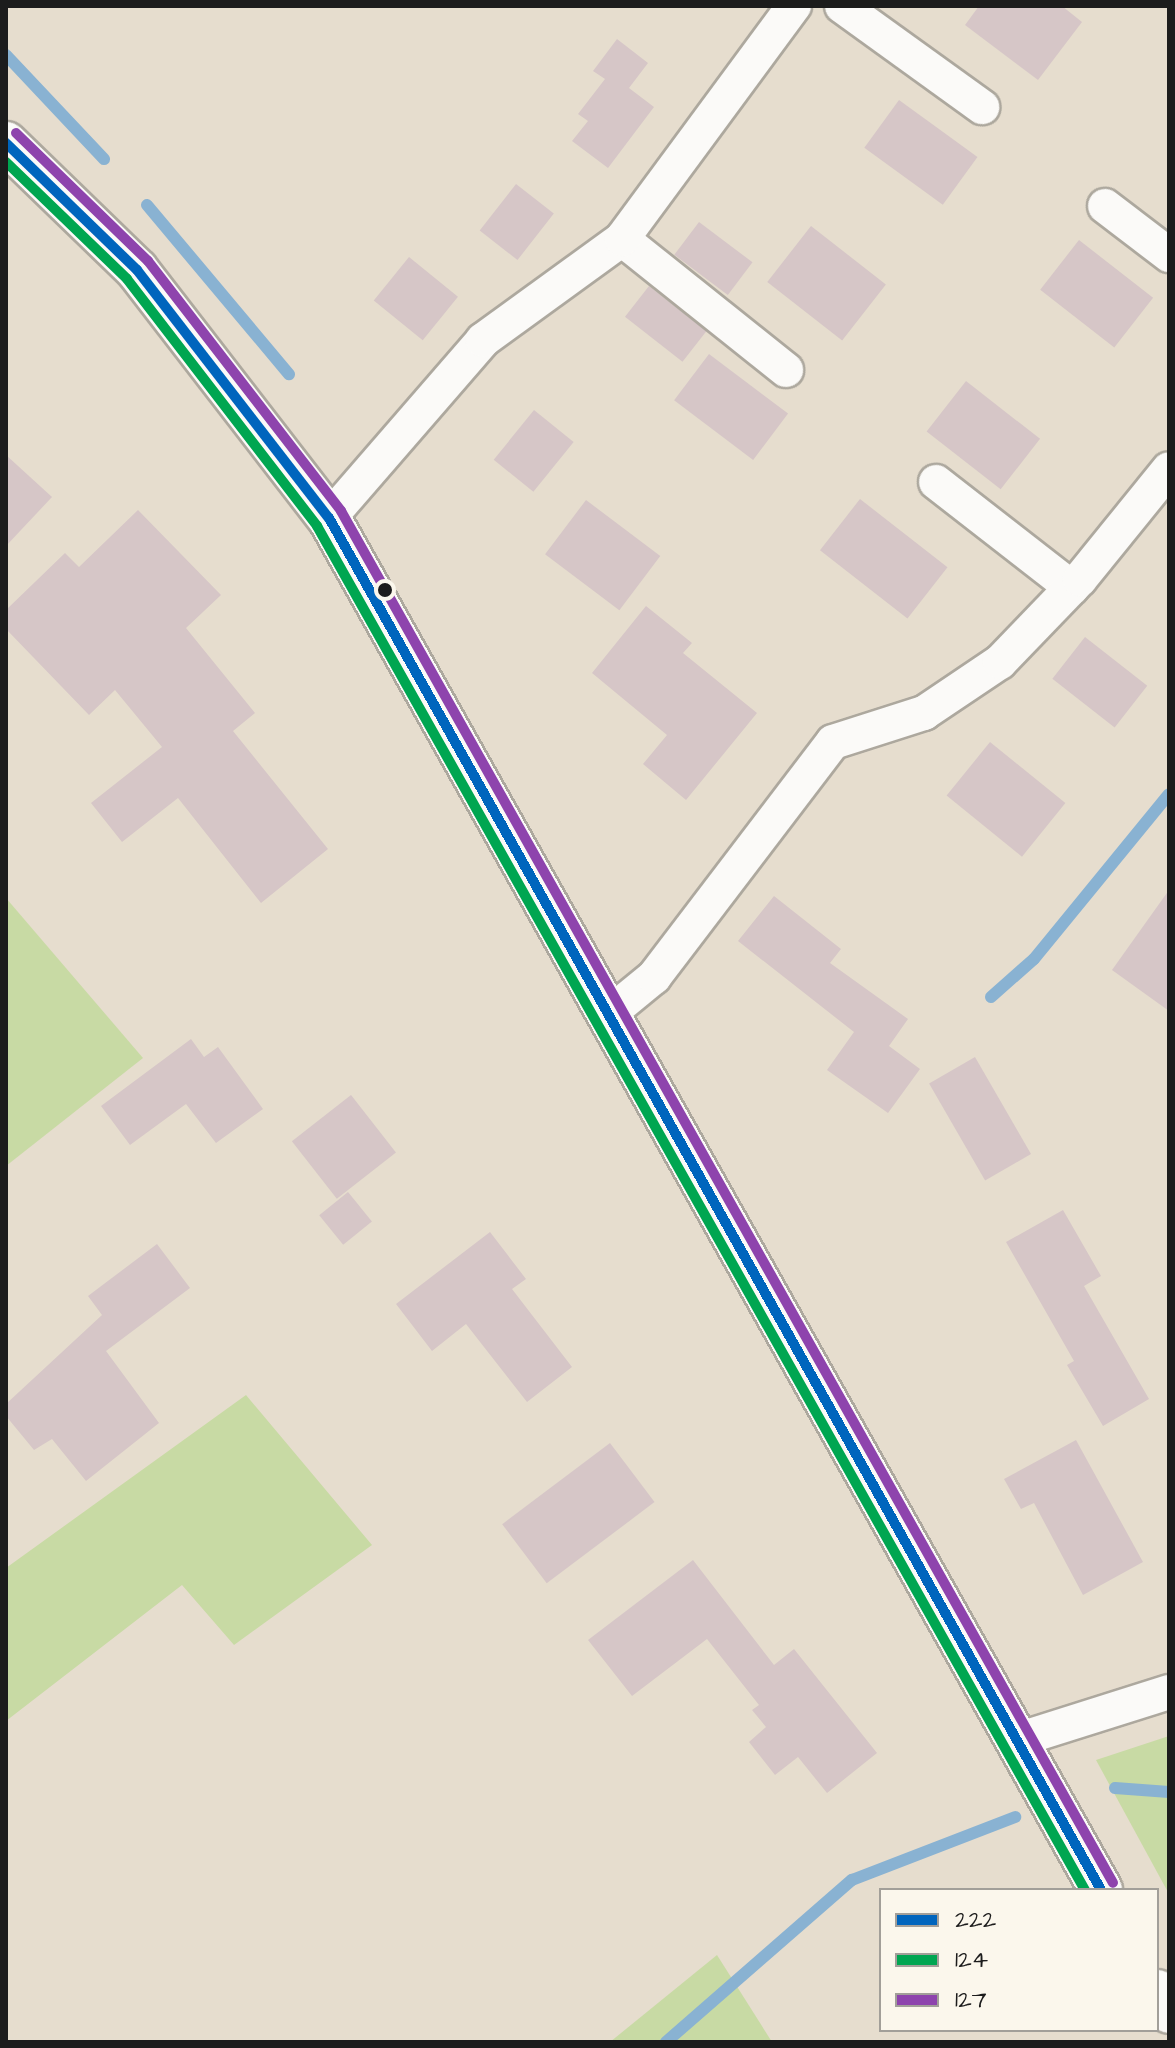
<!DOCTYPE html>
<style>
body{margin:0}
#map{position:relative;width:1175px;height:2048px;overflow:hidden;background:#e6ddce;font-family:"Architects Daughter",sans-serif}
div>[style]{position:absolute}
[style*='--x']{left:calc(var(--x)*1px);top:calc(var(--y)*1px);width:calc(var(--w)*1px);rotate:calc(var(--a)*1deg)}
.green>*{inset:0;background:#c8daa4}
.stream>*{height:12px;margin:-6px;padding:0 6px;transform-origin:6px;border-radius:6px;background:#89b2d2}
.building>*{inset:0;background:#d6c6c7;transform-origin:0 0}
.roads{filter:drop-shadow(2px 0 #ada89e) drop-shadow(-2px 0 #ada89e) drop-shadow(0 2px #ada89e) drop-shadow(0 -2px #ada89e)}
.minor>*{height:34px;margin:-17px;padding:0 17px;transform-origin:17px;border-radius:17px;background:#fbfaf8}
.tertiary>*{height:42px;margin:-21px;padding:0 21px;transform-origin:21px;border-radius:21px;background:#fbfaf8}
.bus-1>*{height:10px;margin:-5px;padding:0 5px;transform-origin:5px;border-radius:5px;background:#0065bd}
.bus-2>*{height:10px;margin:-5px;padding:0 5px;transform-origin:5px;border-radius:5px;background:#00a651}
.bus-3>*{height:10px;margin:-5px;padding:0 5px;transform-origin:5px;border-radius:5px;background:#8e44ad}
.dots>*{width:22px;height:22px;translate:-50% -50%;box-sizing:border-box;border:4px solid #fbf7ec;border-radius:50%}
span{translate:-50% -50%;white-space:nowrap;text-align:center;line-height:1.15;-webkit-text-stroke:6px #fbf7ec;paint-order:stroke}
.frame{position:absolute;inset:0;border:8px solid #1c1c1c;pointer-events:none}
.legend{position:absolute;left:879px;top:1888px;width:280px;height:144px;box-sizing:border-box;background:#fbf7ec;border:2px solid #a29f99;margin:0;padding:10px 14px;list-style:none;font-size:24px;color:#1c1c1c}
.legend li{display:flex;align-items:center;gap:16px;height:40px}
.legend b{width:40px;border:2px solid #a29f99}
</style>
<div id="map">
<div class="green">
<div style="clip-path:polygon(6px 898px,143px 1058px,6px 1166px)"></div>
<div style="clip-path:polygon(246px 1395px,372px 1545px,234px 1645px,182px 1585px,6px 1721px,6px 1568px)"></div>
<div style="clip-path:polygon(1169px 1736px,1169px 1894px,1096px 1760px)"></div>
<div style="clip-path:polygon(717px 1955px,772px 2042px,610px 2042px)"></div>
</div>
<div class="stream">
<div style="--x:6;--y:55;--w:143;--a:46.7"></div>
<div style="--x:147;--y:205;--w:221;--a:50"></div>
<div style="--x:991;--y:997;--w:57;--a:-41.5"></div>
<div style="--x:1034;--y:959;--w:213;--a:-50.7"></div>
<div style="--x:1115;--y:1788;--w:54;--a:4.2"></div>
<div style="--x:666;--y:2042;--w:247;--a:-41.1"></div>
<div style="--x:852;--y:1880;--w:175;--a:-21.1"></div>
</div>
<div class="building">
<div style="clip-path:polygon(979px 6px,1062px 6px,1082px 22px,1038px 80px,965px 25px)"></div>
<div style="clip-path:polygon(617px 39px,648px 63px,629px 88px,654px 107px,608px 168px,572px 141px,588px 121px,578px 114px,605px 79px,593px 71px)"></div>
<div style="left:899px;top:100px;width:97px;height:59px;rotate:36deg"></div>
<div style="left:516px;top:184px;width:48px;height:59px;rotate:38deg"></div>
<div style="left:699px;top:222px;width:67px;height:41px;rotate:37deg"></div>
<div style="left:811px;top:226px;width:95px;height:71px;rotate:38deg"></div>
<div style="left:1079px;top:240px;width:94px;height:63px;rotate:38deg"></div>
<div style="left:409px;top:257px;width:63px;height:56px;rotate:39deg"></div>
<div style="left:649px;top:286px;width:73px;height:39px;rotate:38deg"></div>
<div style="left:709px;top:354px;width:99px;height:58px;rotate:37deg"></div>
<div style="left:966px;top:381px;width:94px;height:64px;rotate:38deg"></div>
<div style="left:534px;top:410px;width:51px;height:64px;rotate:39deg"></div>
<div style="clip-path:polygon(6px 455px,52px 497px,6px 546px)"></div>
<div style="left:860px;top:499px;width:111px;height:65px;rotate:38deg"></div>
<div style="left:586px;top:500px;width:93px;height:68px;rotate:37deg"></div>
<div style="clip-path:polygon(138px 510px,221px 595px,186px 628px,255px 713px,233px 731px,328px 849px,261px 903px,178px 798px,122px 842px,91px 803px,162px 747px,115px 690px,89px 715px,6px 629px,6px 610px,65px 553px,79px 567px)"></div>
<div style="clip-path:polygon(646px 606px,692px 643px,683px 653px,757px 713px,686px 800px,643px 764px,667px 735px,592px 673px)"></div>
<div style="left:1085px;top:637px;width:79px;height:53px;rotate:38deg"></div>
<div style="left:990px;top:742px;width:97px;height:69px;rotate:39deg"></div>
<div style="clip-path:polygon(1169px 890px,1169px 1011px,1112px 970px)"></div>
<div style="clip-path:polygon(774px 896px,841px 949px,830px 963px,908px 1019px,889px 1046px,920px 1069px,888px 1113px,827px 1070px,854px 1032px,738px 941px)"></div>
<div style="clip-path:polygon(191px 1039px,204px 1057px,218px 1047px,263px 1109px,216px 1143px,186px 1104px,130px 1145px,101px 1106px)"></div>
<div style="left:975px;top:1057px;width:112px;height:53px;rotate:60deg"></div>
<div style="left:351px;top:1095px;width:73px;height:75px;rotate:52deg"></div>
<div style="left:348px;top:1192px;width:38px;height:37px;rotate:51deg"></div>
<div style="clip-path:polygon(1063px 1210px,1101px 1276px,1084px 1286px,1149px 1399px,1103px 1426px,1067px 1365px,1074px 1361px,1006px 1242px)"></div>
<div style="clip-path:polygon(490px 1232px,526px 1279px,512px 1289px,572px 1367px,527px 1402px,466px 1324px,432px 1351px,396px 1304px)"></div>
<div style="clip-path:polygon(157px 1244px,190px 1288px,106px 1351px,159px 1423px,86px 1481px,52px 1439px,34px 1450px,6px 1416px,6px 1404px,102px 1315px,88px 1296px)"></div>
<div style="clip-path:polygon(1076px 1440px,1143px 1562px,1083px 1595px,1034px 1503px,1021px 1509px,1004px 1479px)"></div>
<div style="left:610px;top:1443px;width:74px;height:135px;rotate:53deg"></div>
<div style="clip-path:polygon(693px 1560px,774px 1665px,794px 1649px,877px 1753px,827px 1793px,798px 1757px,775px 1775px,749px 1742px,766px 1727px,752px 1710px,759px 1705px,707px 1639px,632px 1696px,588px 1640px)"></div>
</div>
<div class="roads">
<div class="minor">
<div style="--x:842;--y:6;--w:173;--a:35.8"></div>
<div style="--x:1105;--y:206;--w:81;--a:37.4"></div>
<div style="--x:622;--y:239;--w:210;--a:38.6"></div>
<div style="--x:936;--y:482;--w:172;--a:37.9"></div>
<div style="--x:329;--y:518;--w:235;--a:-49.1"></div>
<div style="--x:483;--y:340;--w:172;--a:-36"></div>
<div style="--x:622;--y:239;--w:290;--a:-53.6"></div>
<div style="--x:610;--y:1013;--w:57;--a:-39.3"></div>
<div style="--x:654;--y:977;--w:295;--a:-52.7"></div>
<div style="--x:833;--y:742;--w:96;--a:-17.7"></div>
<div style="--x:924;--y:713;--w:92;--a:-33.9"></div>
<div style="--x:1000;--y:662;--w:115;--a:-46.1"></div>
<div style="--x:1080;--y:579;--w:141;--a:-51"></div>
<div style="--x:1017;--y:1740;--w:159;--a:-17.5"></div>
</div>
<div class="tertiary">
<div style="--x:6;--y:143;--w:182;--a:44.1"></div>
<div style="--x:137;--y:270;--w:314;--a:52.3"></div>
<div style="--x:329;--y:518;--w:1574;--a:60.63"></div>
<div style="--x:1157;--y:1991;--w:24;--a:60"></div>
</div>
</div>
<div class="bus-1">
<div style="--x:6;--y:143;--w:182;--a:44.1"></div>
<div style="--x:137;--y:270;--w:314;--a:52.3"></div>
<div style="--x:329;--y:518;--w:1574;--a:60.63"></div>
</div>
<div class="bus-2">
<div style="--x:6;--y:162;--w:168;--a:44"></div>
<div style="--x:127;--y:279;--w:312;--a:52.4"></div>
<div style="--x:317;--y:526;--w:1565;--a:60.62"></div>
</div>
<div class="bus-3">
<div style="--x:16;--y:133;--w:184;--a:44.1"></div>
<div style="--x:148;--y:261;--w:316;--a:52.3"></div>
<div style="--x:341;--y:511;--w:1574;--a:60.63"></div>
</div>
<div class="dots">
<div style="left:385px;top:590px;background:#1c1c1c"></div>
</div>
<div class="frame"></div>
<ul class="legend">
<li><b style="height:10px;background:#0065bd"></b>222</li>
<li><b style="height:10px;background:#00a651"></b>124</li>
<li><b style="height:10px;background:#8e44ad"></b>127</li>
</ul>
</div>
